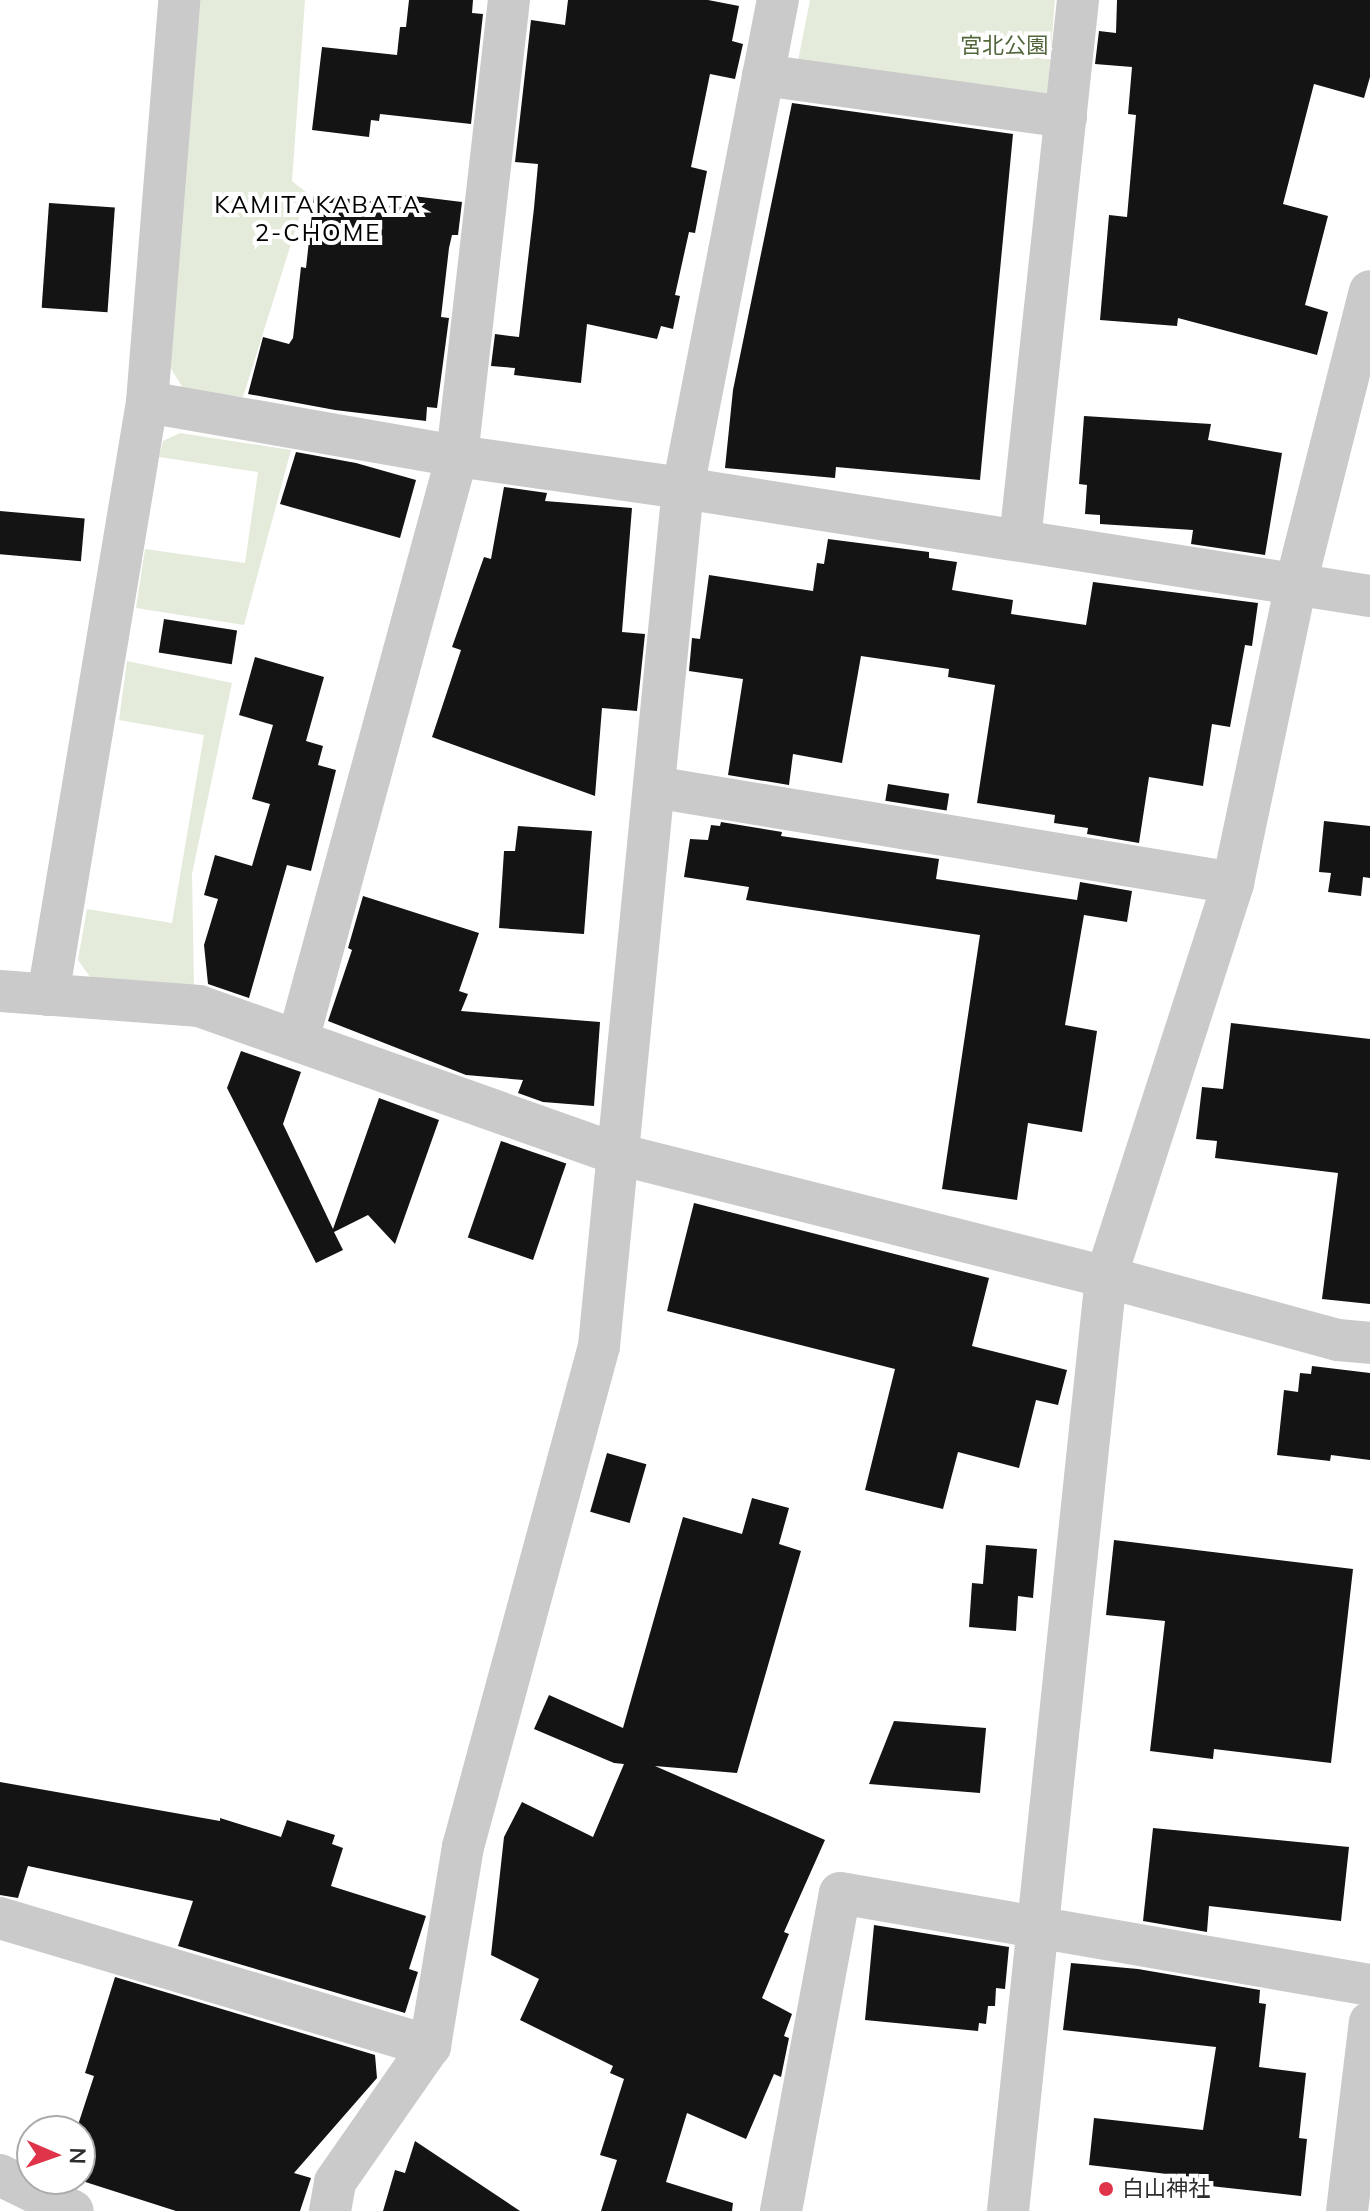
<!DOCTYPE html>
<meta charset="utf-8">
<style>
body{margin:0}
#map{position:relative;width:1370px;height:2211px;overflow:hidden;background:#fff;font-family:Mulish,"Noto Sans JP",sans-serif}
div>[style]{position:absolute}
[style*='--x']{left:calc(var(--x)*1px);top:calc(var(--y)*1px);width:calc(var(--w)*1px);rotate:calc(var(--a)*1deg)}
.green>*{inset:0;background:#e4ebdb}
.building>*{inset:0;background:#141414;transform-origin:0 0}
.street>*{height:42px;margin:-21px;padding:0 21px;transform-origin:21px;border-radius:21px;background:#cacaca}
.dots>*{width:22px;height:22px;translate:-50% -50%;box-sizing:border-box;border:4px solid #fff;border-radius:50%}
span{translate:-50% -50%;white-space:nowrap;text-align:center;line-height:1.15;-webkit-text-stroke:8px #fff;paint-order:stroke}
.park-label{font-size:22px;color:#53673c}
.poi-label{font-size:22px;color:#2d2d2d}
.left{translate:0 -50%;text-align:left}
.neighbourhood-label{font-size:24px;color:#000;letter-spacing:2px}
.north{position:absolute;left:16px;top:2115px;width:80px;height:80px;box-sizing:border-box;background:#fff;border:2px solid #ababab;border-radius:50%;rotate:92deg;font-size:22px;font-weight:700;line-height:32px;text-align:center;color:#2d2d2d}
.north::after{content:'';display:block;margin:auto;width:28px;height:36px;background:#e0344a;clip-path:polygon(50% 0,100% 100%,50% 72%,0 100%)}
</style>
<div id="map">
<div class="green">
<div style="clip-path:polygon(196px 0,305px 0,292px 181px,307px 193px,243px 397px,184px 390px,170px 367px)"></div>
<div style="clip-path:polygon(810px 0,1055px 0,1047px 98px,797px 66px)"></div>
<div style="clip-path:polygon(180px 433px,291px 450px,244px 625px,136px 608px,145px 549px,245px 563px,258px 472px,159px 457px,163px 441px)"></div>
<div style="clip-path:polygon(127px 661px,232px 683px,192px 874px,194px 988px,90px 977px,78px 960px,87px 909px,172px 923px,204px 735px,119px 720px)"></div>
</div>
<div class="building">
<div style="clip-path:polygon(409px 0,473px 0,472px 13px,483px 14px,471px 124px,380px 114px,379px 121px,371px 120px,369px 137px,312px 130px,322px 47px,397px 55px,400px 27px,406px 27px)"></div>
<div style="clip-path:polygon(568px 0,708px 0,739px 6px,732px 41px,743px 44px,735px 79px,710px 74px,691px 167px,707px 171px,695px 233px,689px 232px,675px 295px,680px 296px,673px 329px,661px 326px,657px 339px,587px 324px,581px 383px,514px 375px,515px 368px,491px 366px,495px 334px,519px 337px,534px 208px,538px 164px,515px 162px,531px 20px,565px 25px)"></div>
<div style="clip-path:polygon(1117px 0,1370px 0,1370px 77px,1364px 98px,1314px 84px,1283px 204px,1328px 216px,1305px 305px,1328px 312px,1317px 355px,1178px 318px,1177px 326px,1100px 320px,1109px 215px,1127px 217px,1136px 115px,1128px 114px,1132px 67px,1095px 64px,1099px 31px,1116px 33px)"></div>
<div style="clip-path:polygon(792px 103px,1013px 134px,980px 480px,836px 467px,835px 478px,725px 468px,733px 390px)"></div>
<div style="clip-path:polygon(314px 195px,404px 205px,405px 195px,462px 202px,458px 235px,452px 235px,449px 248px,441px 317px,449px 318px,437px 408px,427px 407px,426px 421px,335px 410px,248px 394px,263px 337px,289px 344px,293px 338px,301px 267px,306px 268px)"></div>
<div style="left:49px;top:203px;width:66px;height:105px;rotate:4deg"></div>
<div style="clip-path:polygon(1084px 416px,1211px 424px,1208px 440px,1282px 453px,1265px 555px,1191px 544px,1193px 530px,1100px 524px,1100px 515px,1085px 514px,1087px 485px,1079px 484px)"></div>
<div style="clip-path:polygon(296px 452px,356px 463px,416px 480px,400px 538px,280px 504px)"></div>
<div style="clip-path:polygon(504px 487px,547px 493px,545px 501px,632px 508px,622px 632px,645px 634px,637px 711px,602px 708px,595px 796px,432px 737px,461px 650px,452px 647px,484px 557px,491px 559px)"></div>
<div style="left:0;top:511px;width:85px;height:43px;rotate:5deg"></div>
<div style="clip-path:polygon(828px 539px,929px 552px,929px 558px,957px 562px,952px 590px,1013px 600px,1011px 614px,1086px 625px,1093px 582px,1258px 603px,1252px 646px,1245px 645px,1230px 727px,1212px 724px,1203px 786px,1149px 777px,1139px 843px,1087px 834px,1088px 828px,1054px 823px,1055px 815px,977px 803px,995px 685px,948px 677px,949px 669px,861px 656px,842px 763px,793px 754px,789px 785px,728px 775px,743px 679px,689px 671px,692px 638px,700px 639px,709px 575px,813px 591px,817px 563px,824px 564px)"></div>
<div style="left:164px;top:619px;width:74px;height:34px;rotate:9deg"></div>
<div style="clip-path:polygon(255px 657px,324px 677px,306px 741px,323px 746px,318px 765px,336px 770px,311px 871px,287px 865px,249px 998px,208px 984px,204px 945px,218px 899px,204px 895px,215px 855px,252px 866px,270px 804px,252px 799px,273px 725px,239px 715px)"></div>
<div style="left:888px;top:784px;width:62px;height:17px;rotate:9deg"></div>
<div style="clip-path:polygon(1324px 821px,1370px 826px,1370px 878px,1363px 877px,1361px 896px,1328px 892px,1331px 873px,1319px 872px)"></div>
<div style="clip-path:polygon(721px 822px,782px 832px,781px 836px,939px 859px,936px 879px,1077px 900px,1080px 882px,1132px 891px,1127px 922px,1084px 915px,1065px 1025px,1097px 1031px,1082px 1132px,1028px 1123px,1017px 1200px,942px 1189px,980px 935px,746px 900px,749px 887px,684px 877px,690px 839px,708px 840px,711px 825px,720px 826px)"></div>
<div style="clip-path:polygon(518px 826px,592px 831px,584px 934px,499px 928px,504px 851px,515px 851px)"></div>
<div style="clip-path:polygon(363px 896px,479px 933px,459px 991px,468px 994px,461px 1011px,600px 1022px,594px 1106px,543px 1102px,518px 1093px,523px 1080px,466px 1075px,328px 1021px,352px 950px,348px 948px)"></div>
<div style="clip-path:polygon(1231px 1023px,1370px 1039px,1370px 1304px,1322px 1299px,1338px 1173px,1215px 1158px,1217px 1141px,1196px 1139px,1202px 1087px,1223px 1089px)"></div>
<div style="clip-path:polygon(241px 1051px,301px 1072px,283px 1124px,333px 1229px,379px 1098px,439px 1120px,395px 1244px,368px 1215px,334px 1232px,343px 1250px,316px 1263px,227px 1088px)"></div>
<div style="left:501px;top:1141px;width:69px;height:102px;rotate:19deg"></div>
<div style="clip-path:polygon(694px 1203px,989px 1278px,972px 1346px,1067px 1370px,1058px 1405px,1036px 1400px,1019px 1468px,958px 1452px,943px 1509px,865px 1490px,895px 1369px,667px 1311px)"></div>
<div style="clip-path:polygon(1312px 1366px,1370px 1373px,1370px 1460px,1331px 1455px,1330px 1461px,1277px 1455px,1284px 1390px,1298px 1392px,1300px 1373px,1311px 1374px)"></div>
<div style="left:607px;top:1453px;width:41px;height:61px;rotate:16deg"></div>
<div style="clip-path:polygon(752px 1498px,789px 1508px,779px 1544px,801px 1551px,737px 1773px,655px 1766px,825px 1840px,784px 1932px,789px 1934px,762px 1998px,792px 2014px,784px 2036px,789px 2038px,781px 2077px,774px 2074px,746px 2139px,687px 2113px,666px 2182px,733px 2203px,732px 2211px,601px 2211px,617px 2160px,600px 2155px,624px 2079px,610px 2073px,613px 2066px,520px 2020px,539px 1979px,491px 1955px,504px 1837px,522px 1802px,593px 1837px,624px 1764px,614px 1763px,534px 1729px,549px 1695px,623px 1728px,683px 1517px,742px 1534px)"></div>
<div style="clip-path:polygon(1114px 1540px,1353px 1569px,1331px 1763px,1214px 1749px,1213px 1759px,1150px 1751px,1165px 1621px,1106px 1615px)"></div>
<div style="clip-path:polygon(986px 1545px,1037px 1549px,1033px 1598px,1018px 1596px,1016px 1631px,969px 1627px,972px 1583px,983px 1584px)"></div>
<div style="clip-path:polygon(894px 1721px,986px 1728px,980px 1793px,869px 1784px)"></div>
<div style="clip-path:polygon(0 1782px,220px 1821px,220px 1818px,281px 1837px,287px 1820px,335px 1835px,332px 1844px,343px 1848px,331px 1886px,426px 1916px,409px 1969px,418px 1972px,405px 2013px,178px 1946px,193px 1901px,28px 1866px,18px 1898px,0 1895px)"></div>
<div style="clip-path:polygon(1153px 1828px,1349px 1847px,1341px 1921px,1209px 1906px,1207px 1932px,1143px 1921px)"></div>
<div style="clip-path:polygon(874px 1925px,1009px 1947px,1005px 1989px,996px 1988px,995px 2006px,988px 2006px,986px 2024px,979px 2023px,978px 2031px,865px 2020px)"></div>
<div style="clip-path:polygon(1071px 1963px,1138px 1969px,1260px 1990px,1259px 2003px,1266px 2004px,1259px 2067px,1306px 2073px,1299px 2138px,1307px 2139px,1301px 2196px,1201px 2185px,1202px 2178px,1089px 2165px,1094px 2118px,1203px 2130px,1216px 2047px,1063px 2030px)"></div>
<div style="clip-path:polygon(115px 1977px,375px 2055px,377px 2078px,294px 2173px,311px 2178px,300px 2211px,176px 2211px,76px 2179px,80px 2179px,80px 2131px,76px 2131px,94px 2076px,85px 2073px)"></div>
<div style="clip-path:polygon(415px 2141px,520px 2211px,383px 2211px,395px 2170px,405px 2173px)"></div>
</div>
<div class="street">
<div style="--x:763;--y:75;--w:306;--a:7.9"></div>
<div style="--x:147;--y:402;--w:315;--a:9.9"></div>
<div style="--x:457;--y:456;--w:228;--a:8.1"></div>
<div style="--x:683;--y:488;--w:695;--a:8.93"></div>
<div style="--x:1020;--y:540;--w:543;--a:-83.87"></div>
<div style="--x:654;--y:787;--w:587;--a:9.41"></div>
<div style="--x:0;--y:991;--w:200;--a:4.3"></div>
<div style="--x:199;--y:1006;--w:444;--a:19.5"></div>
<div style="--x:618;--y:1154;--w:503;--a:14.15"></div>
<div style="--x:1106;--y:1277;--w:240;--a:15.2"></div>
<div style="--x:1338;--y:1340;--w:32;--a:5"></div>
<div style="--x:48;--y:995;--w:601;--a:-80.52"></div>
<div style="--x:147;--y:402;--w:403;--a:-85.4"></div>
<div style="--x:298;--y:1040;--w:605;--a:-74.77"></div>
<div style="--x:457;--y:456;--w:459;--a:-83.5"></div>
<div style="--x:0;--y:1918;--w:449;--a:16.6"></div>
<div style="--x:0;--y:2175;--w:81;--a:26.3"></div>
<div style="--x:330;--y:2211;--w:29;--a:-80"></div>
<div style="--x:335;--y:2182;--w:166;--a:-55.1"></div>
<div style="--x:430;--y:2046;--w:202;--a:-80.6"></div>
<div style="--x:463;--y:1847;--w:519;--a:-74.81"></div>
<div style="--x:599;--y:1346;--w:862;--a:-84.41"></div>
<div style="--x:683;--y:488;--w:497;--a:-79"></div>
<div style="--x:781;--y:2211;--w:323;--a:-79.5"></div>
<div style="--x:840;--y:1893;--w:538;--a:9.85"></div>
<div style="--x:1008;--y:2211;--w:939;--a:-84.01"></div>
<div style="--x:1106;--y:1277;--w:414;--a:-72.1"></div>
<div style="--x:1233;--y:883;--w:307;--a:-78.1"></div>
<div style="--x:1296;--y:583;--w:301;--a:-75.8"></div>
<div style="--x:1347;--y:2211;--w:190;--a:-83.1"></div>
</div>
<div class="dots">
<div style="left:1106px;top:2189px;background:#e0344a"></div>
</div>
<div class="park-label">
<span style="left:1004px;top:46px">宮北公園</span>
</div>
<div class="poi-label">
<span class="left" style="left:1122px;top:2189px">白山神社</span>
</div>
<div class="neighbourhood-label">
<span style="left:318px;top:219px">KAMITAKABATA<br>2-CHOME</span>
</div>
<div class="north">N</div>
</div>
